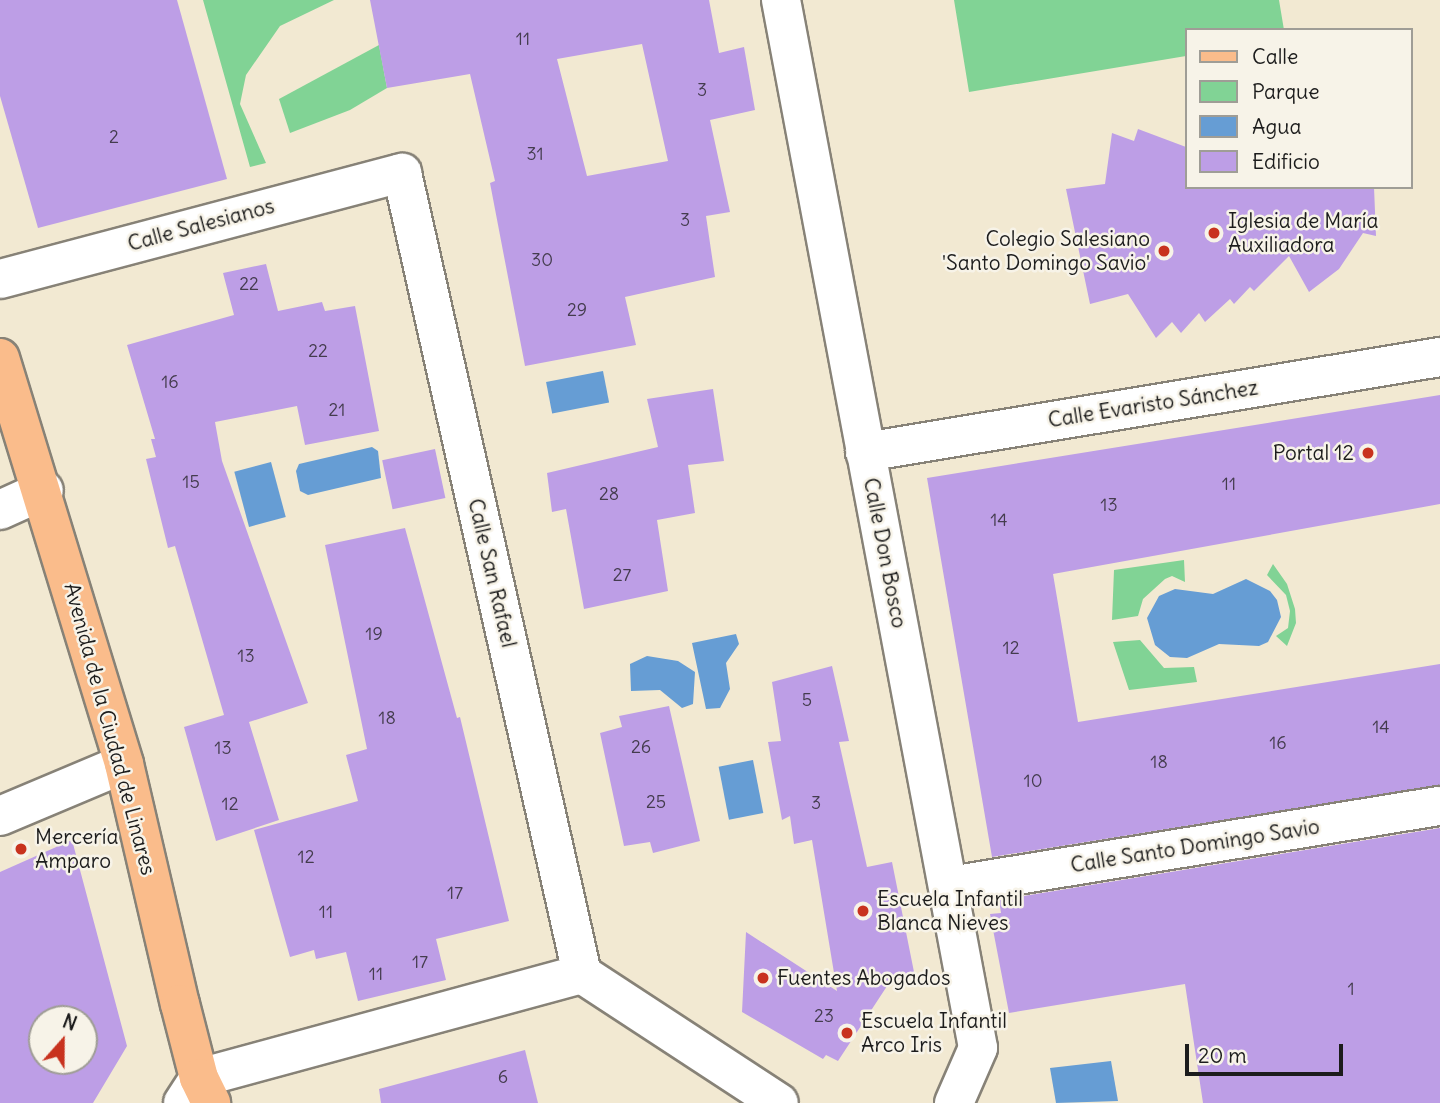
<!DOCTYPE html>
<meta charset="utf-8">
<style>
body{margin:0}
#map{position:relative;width:1440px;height:1103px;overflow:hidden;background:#f2e9d2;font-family:Delius,sans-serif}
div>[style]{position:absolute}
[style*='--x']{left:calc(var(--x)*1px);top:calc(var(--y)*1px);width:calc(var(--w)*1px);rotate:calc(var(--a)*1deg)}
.green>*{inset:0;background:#81d395}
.water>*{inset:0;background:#669dd4;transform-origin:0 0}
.building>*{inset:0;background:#bd9ee6;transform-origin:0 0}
.roads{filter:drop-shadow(2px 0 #878277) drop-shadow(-2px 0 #878277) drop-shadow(0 2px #878277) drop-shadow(0 -2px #878277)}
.minor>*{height:38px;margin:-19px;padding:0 19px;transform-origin:19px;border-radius:19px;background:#fff}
.major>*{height:38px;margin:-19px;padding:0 19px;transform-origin:19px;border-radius:19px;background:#fabc8b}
.dots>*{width:19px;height:19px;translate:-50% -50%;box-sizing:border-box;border:4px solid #f7f3e8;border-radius:50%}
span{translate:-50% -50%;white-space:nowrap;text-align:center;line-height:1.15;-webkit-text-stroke:5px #f7f3e8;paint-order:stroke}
.number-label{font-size:18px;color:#443c4e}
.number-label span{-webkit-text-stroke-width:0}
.poi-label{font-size:21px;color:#1c1c1c}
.left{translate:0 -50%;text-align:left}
.right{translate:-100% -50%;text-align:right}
.street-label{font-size:21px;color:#1c1c1c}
.legend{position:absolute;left:1185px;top:28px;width:228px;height:161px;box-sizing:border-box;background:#f7f3e8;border:2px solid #9f9d96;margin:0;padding:9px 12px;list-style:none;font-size:21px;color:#1c1c1c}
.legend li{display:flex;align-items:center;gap:14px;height:35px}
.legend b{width:35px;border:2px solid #9f9d96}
.north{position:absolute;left:28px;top:1005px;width:70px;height:70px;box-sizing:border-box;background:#f7f3e8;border:2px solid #9f9d96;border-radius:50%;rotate:21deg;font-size:19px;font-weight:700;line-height:28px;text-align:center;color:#1c1c1c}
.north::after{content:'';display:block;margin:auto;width:24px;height:32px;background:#c8321e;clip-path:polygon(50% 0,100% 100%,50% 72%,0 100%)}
.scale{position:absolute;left:1185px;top:1044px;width:158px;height:32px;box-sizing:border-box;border:4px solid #1c1c1c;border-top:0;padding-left:9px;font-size:21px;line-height:24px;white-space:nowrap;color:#1c1c1c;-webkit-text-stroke:5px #f7f3e8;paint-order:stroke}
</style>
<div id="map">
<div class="green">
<div style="clip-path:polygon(203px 0,334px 0,280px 26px,246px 75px,240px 104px,266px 163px,250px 167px)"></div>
<div style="clip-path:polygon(954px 0,1279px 0,1284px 30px,1186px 30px,1186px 56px,969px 92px)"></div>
<div style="clip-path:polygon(379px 45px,387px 88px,350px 110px,290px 133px,279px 99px)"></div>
<div style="clip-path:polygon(1184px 560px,1185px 582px,1172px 576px,1165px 579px,1143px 599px,1138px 616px,1112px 620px,1114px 570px)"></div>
<div style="clip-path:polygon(1273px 564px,1287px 584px,1295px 609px,1296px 623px,1287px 646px,1276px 636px,1288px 628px,1290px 611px,1286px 595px,1267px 575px)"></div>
<div style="clip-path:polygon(1140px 640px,1164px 668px,1194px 667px,1197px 682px,1129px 690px,1113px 642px)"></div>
</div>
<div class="water">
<div style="left:603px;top:371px;width:32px;height:58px;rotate:79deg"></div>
<div style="clip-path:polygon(372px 447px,378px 451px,381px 478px,308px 495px,300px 491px,296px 471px,299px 464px)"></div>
<div style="left:271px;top:462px;width:57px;height:38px;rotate:75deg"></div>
<div style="clip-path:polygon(1246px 579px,1270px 591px,1277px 600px,1281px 617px,1268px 642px,1259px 646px,1219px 644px,1187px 658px,1170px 657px,1155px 645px,1147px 618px,1159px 596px,1175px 589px,1213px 594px)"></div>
<div style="clip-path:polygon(736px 634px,739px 644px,726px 663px,730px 689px,720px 708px,706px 709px,692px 643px)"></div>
<div style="clip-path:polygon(647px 656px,678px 661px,695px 672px,693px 704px,682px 708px,660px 690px,631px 691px,630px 664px)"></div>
<div style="left:753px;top:760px;width:54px;height:35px;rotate:79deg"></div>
<div style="clip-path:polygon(1111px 1061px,1118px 1101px,1056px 1103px,1050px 1068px)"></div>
</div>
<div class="building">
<div style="clip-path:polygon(0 0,177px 0,227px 179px,38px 228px,0 96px)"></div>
<div style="clip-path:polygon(evenodd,370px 0,709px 0,719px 53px,744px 47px,755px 110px,710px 120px,730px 212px,706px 216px,715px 277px,625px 297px,636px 345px,525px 366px,490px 183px,495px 181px,470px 74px,387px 88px,370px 0,642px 44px,668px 161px,587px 176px,557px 59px,642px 44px)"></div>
<div style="clip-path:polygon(1138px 129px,1186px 147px,1186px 187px,1374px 187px,1376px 236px,1363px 233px,1339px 269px,1309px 292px,1289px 256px,1254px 291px,1250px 287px,1234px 304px,1230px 299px,1205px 322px,1199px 313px,1181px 333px,1172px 322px,1156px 338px,1128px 294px,1090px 304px,1066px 189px,1105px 184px,1112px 133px,1134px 141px)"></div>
<div style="clip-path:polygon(266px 264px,278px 311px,322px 302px,325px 311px,355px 306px,379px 431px,305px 445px,297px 406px,215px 422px,222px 461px,308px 703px,249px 722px,279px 820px,216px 841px,184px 727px,224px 715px,175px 546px,168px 548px,146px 459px,156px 457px,151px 439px,155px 439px,127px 345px,234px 315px,223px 273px)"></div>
<div style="clip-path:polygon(713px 389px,724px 461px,688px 465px,695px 513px,657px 520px,668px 591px,584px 609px,566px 509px,552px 512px,547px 473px,658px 447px,647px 399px)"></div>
<div style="clip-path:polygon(1440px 395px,1440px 504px,1053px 574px,1078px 722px,1440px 664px,1440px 785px,992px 857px,927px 478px)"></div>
<div style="left:435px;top:449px;width:50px;height:54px;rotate:78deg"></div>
<div style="clip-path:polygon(405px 528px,457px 718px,460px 717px,509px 921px,436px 939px,446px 980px,358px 1001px,346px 952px,316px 959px,314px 950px,290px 957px,254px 830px,358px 801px,346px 755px,367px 749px,325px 545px)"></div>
<div style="clip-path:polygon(832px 666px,849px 741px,839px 742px,867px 867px,892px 862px,915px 977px,891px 980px,838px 1061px,826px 1055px,823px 1059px,742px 1012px,746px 932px,837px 991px,812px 840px,794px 844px,790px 816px,782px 820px,768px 742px,781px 741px,772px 682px)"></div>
<div style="clip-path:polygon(669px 706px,700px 841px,653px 853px,650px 842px,624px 846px,600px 733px,622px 727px,619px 716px)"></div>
<div style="clip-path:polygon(1440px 828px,1440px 1103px,1203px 1103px,1185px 984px,1009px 1013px,990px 914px,1001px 913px,999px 900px)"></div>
<div style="clip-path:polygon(evenodd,72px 840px,127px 1046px,93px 1103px,0 1103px,0 872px,72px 840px,42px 1019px,84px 1019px,84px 1061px,42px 1061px,42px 1019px)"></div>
<div style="clip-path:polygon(525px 1050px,538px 1103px,381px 1103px,379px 1089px)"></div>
</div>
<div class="roads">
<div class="minor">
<div style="--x:781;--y:0;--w:1066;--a:79.35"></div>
<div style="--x:978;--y:1048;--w:60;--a:113.6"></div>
<div style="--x:0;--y:279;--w:416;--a:-14.8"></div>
<div style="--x:402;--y:173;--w:821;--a:77.33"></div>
<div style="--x:582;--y:974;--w:235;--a:33.2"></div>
<div style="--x:865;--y:452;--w:583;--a:-9.38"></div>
<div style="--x:0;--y:510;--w:48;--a:-24.4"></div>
<div style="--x:0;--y:816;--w:134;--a:-22.8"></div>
<div style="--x:950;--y:886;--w:496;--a:-9.3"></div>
<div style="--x:183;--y:1103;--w:30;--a:-57"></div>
<div style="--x:199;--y:1078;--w:397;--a:-15.2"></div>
</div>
<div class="major">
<div style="--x:0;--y:358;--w:425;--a:73"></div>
<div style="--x:124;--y:764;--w:246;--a:76.9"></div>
<div style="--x:180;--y:1004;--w:76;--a:75.6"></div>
<div style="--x:199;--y:1078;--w:28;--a:64"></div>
</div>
</div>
<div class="dots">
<div style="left:1214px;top:233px;background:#c8321e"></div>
<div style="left:1164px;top:251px;background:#c8321e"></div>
<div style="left:1368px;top:453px;background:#c8321e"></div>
<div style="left:21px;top:849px;background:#c8321e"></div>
<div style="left:863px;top:911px;background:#c8321e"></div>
<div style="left:763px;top:978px;background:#c8321e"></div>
<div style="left:847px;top:1033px;background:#c8321e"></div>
</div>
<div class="number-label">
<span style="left:523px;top:39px">11</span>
<span style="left:702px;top:90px">3</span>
<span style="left:114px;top:137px">2</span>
<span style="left:535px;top:154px">31</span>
<span style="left:685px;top:220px">3</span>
<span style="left:542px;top:260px">30</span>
<span style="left:249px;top:284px">22</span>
<span style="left:577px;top:310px">29</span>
<span style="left:318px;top:351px">22</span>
<span style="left:170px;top:382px">16</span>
<span style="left:337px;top:410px">21</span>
<span style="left:191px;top:482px">15</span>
<span style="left:1229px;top:484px">11</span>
<span style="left:609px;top:494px">28</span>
<span style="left:1109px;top:505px">13</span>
<span style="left:999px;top:520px">14</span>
<span style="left:622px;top:575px">27</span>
<span style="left:374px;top:634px">19</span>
<span style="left:1011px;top:648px">12</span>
<span style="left:246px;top:656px">13</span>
<span style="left:807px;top:700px">5</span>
<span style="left:387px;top:718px">18</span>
<span style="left:1381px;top:727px">14</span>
<span style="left:1278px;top:743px">16</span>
<span style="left:641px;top:747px">26</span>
<span style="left:223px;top:748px">13</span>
<span style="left:1159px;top:762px">18</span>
<span style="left:1033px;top:781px">10</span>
<span style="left:656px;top:802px">25</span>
<span style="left:816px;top:803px">3</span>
<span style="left:230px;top:804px">12</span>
<span style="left:306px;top:857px">12</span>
<span style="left:455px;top:893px">17</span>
<span style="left:326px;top:912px">11</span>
<span style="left:420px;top:962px">17</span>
<span style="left:376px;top:974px">11</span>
<span style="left:1351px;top:989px">1</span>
<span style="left:824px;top:1016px">23</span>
<span style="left:503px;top:1077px">6</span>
</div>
<div class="poi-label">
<span class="left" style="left:1228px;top:233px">Iglesia de María<br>Auxiliadora</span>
<span class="right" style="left:1150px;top:251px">Colegio Salesiano<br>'Santo Domingo Savio'</span>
<span class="right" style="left:1354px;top:453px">Portal 12</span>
<span class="left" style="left:35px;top:849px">Mercería<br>Amparo</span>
<span class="left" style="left:877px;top:911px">Escuela Infantil<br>Blanca Nieves</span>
<span class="left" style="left:777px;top:978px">Fuentes Abogados</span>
<span class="left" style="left:861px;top:1033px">Escuela Infantil<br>Arco Iris</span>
</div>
<div class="street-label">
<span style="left:201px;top:225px;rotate:-15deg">Calle Salesianos</span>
<span style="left:1153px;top:404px;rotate:-9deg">Calle Evaristo Sánchez</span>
<span style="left:885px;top:553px;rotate:79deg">Calle Don Bosco</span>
<span style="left:492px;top:573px;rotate:77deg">Calle San Rafael</span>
<span style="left:110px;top:729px;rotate:75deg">Avenida de la Ciudad de Linares</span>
<span style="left:1195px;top:846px;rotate:-9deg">Calle Santo Domingo Savio</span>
</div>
<ul class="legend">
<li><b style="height:9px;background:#fabc8b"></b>Calle</li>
<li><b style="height:19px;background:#81d395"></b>Parque</li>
<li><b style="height:19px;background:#669dd4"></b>Agua</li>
<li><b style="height:19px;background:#bd9ee6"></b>Edificio</li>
</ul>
<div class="north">N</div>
<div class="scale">20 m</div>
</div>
